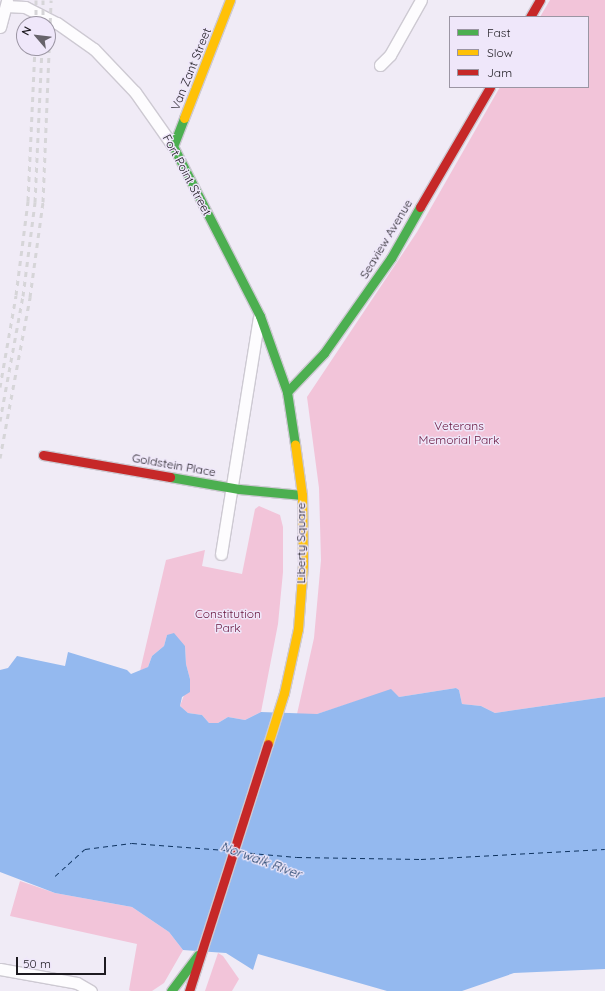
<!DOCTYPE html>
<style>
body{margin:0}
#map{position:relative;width:605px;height:991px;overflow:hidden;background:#f0ebf6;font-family:Quicksand,sans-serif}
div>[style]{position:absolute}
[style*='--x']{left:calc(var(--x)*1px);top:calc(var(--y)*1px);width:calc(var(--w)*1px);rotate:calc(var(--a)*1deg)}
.green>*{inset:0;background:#f2c4d9}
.water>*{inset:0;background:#94b9ef}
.ferry>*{height:1px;margin-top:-0.5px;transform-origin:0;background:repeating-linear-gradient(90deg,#0e3360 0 5px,transparent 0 9px)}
.roads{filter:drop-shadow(1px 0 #cdc9d2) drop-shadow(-1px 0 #cdc9d2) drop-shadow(0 1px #cdc9d2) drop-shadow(0 -1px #cdc9d2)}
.street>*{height:11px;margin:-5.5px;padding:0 5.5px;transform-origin:5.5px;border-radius:5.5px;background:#fdfcfe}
.fast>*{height:9px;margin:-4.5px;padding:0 4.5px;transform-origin:4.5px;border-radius:4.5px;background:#4caf50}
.slow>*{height:9px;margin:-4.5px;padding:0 4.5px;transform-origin:4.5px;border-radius:4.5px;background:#ffc107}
.jam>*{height:9px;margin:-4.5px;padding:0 4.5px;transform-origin:4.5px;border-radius:4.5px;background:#c62828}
.rail>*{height:3px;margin-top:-1.5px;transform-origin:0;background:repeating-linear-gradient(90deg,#d6d5d8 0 5px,transparent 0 10px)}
span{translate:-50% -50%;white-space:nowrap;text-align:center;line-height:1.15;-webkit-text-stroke:3px #efe7fa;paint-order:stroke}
.street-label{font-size:12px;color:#1d1a20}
.park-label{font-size:12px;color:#68163e}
.water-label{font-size:13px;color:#0e3360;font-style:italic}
.legend{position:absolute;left:449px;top:16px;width:140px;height:72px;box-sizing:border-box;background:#efe7fa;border:1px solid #9b95a3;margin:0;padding:5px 7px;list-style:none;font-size:12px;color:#1d1a20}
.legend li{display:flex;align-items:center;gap:8px;height:20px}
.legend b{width:20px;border:1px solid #9b95a3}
.north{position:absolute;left:16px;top:16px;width:40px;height:40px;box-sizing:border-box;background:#efe7fa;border:1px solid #9b95a3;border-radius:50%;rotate:298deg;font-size:11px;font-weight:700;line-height:16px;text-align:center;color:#1d1a20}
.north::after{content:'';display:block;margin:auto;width:14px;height:18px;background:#67636b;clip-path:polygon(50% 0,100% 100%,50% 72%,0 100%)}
.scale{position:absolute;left:16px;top:957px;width:90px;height:18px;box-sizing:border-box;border:2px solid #1d1a20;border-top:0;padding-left:5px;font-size:12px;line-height:14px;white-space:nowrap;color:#1d1a20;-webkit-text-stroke:3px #efe7fa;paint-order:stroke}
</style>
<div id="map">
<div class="green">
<div style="clip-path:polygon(550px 0,605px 0,605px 697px,495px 713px,481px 706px,462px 704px,459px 690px,456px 688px,399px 697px,391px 690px,317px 714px,297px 714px,314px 638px,321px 560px,319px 488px,307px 397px,417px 232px,500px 87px,588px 87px,588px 17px,540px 17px)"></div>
<div style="clip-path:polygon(259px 506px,280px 515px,283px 527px,283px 572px,278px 624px,261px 712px,245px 720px,228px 717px,218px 723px,209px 723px,202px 715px,188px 713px,180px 706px,190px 679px,186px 664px,185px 646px,167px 635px,164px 646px,152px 656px,148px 667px,140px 671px,166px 560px,205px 550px,202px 566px,242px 574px,255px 509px)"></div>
<div style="clip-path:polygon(20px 881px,55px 893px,132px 907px,169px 932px,183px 950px,164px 983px,152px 991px,131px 991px,129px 990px,137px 944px,10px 916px)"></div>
<div style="clip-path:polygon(218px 953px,223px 956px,239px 979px,232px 991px,205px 991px)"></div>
</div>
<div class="water">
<div style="clip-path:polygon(174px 633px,185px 646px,186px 664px,190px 679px,190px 692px,182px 697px,180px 706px,188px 713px,202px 715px,209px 723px,218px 723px,228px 717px,245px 720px,261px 712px,317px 714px,391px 689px,399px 697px,456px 688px,459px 690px,462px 704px,481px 706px,495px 713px,605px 697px,605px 969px,514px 973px,462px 991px,387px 991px,258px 954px,253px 970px,226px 953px,183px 950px,169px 932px,132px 907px,55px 893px,0 872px,0 670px,8px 668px,17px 656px,65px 666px,68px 652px,127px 670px,131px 674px,148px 667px,152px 656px,164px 646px,167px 635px)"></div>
</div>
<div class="ferry">
<div style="--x:241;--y:852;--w:56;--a:5.1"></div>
<div style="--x:297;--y:857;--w:124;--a:0.9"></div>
<div style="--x:421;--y:859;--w:184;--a:-3.1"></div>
<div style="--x:55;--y:876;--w:40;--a:-42"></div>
<div style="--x:85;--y:849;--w:47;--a:-7.3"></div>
<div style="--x:132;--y:843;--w:94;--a:4.3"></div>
</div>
<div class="roads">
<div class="street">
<div style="--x:6;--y:6;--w:19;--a:3"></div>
<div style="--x:25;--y:7;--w:36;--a:27"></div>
<div style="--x:57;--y:23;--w:45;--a:35.1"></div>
<div style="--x:94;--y:49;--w:59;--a:46.4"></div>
<div style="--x:135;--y:92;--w:66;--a:54.9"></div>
<div style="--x:0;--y:27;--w:27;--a:-75"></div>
<div style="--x:380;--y:65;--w:14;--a:-45"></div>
<div style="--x:390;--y:55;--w:63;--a:-60.6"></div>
<div style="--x:221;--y:554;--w:239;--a:-80.9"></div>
<div style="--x:0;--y:969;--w:78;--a:10.3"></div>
<div style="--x:77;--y:983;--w:16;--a:30"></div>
</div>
<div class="fast">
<div style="--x:184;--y:118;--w:30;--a:111"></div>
<div style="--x:173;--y:146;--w:191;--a:62.9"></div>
<div style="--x:260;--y:316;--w:81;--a:70.4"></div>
<div style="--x:287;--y:392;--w:53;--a:81.3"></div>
<div style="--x:287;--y:392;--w:54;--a:-46.5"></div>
<div style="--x:324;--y:353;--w:116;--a:-54.8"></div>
<div style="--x:391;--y:258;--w:59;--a:-60.4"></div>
<div style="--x:170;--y:477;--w:70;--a:9.9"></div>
<div style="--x:239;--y:489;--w:63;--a:5.4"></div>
<div style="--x:171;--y:991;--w:45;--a:-53.1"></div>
</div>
<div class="slow">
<div style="--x:184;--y:118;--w:127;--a:-68.7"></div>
<div style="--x:268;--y:744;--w:53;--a:-72.6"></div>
<div style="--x:284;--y:693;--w:66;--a:-77.7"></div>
<div style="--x:298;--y:629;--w:65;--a:-85.6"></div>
<div style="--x:303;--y:564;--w:69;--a:-90.8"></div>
<div style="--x:302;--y:495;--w:51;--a:-97.8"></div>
</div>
<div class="jam">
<div style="--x:530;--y:17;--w:20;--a:-60"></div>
<div style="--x:420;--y:207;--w:139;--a:-59.7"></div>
<div style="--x:43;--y:455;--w:129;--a:9.8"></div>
<div style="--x:189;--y:991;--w:259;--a:-72.3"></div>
</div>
</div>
<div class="rail">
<div style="--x:36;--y:24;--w:24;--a:-90"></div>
<div style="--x:43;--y:24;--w:24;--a:-90"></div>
<div style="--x:0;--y:387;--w:93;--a:-80.1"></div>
<div style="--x:16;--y:295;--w:95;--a:-82.7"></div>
<div style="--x:28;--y:201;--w:153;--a:-87.4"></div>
<div style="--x:0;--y:421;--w:127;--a:-79.6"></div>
<div style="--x:23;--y:296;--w:95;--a:-82.7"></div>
<div style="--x:35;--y:202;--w:154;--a:-87.4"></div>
<div style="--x:0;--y:458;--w:164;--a:-79.4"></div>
<div style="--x:30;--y:297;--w:96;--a:-82.2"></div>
<div style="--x:43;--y:202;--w:202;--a:-87.7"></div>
</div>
<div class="street-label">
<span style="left:191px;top:69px;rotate:-68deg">Van Zant Street</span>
<span style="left:187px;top:175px;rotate:62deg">Fort Point Street</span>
<span style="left:386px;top:239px;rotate:-59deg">Seaview Avenue</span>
<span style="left:174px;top:465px;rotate:10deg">Goldstein Place</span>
<span style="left:301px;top:543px;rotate:-90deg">Liberty Square</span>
</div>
<div class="park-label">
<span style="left:459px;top:433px">Veterans<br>Memorial Park</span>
<span style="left:228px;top:621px">Constitution<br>Park</span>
</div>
<div class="water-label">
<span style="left:261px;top:860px;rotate:20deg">Norwalk River</span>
</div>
<ul class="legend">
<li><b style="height:5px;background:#4caf50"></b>Fast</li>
<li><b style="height:5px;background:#ffc107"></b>Slow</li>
<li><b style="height:5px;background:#c62828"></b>Jam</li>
</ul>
<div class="north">N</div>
<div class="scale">50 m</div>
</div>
